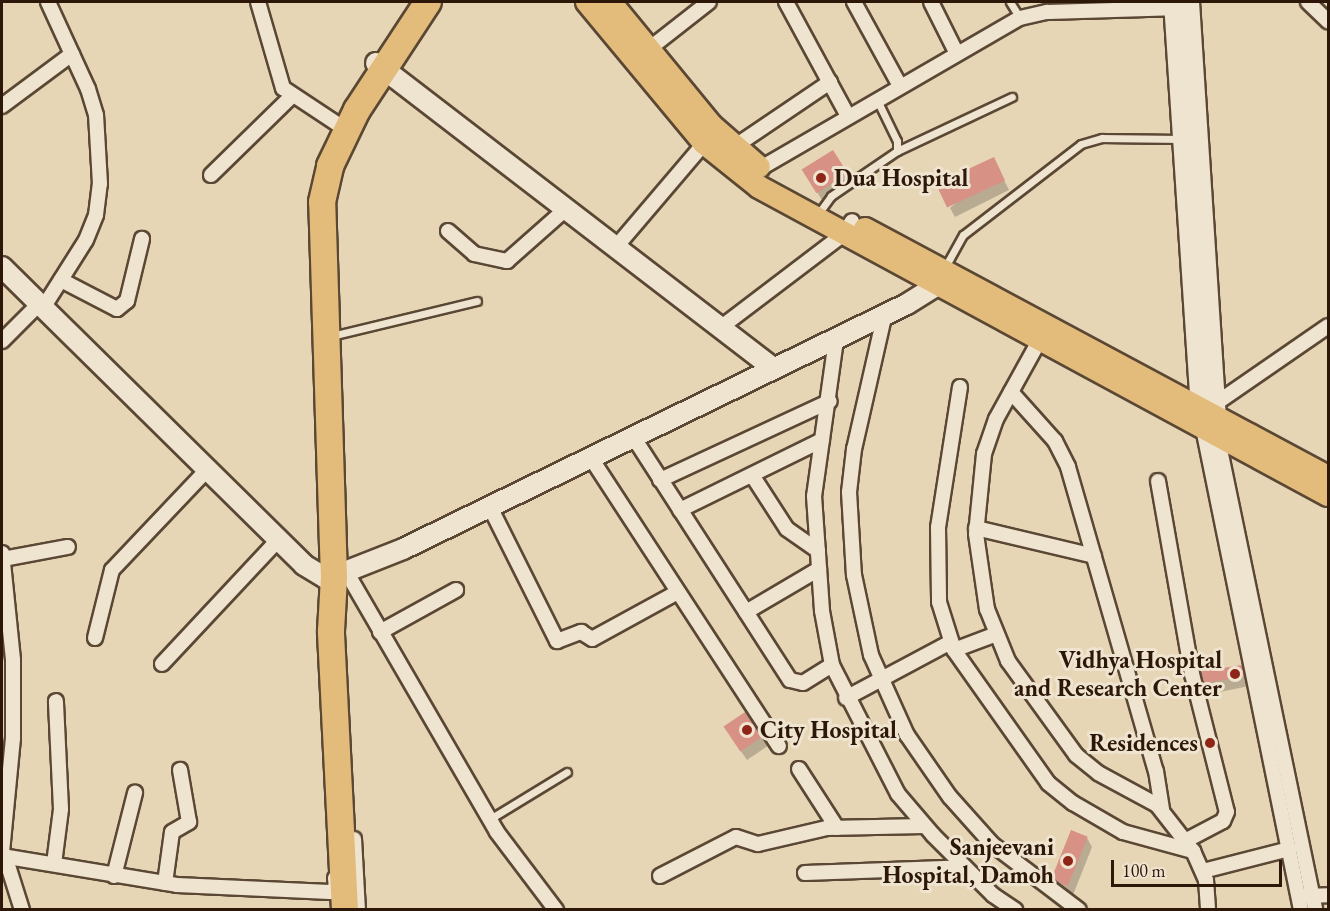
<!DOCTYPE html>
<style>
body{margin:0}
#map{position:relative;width:1330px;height:911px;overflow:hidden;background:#e6d6b6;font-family:"EB Garamond",serif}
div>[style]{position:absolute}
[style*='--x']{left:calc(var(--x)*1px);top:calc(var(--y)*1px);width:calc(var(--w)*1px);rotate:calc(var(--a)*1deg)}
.shadow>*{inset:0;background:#0003}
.building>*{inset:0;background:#d79185;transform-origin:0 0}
.roads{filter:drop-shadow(2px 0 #5a4734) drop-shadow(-2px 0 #5a4734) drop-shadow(0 2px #5a4734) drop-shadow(0 -2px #5a4734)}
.lane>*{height:7px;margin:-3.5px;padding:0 3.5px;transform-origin:3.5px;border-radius:3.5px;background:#efe4d0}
.street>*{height:14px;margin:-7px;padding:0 7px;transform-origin:7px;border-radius:7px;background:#efe4d0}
.secondary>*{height:20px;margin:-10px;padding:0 10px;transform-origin:10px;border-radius:10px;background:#efe4d0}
.primary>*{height:22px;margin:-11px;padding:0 11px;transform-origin:11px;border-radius:11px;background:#e3bb7b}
.highway>*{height:26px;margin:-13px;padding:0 13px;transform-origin:13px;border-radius:13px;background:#e3bb7b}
.dots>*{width:16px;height:16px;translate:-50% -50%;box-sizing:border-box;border:3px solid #efe4d0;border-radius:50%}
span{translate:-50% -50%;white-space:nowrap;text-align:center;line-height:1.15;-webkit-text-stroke:6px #efe4d0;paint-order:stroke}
.poi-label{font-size:24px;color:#2c1708;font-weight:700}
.left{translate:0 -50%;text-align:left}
.right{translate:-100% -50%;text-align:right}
.frame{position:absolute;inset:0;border:3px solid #2c1708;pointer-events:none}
.scale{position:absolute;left:1111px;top:860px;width:171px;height:27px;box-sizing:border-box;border:3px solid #2c1708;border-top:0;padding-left:8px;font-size:18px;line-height:21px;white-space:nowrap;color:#2c1708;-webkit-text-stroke:4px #efe4d0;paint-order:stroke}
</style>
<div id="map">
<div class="shadow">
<div style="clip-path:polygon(998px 168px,1009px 190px,955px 217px,950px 208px)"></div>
<div style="clip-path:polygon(804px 170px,847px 175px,852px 184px,823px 202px)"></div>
<div style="clip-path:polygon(1247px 665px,1254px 685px,1205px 695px,1200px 685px)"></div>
<div style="clip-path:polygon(776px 727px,781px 737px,747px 760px,731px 737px)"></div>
<div style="clip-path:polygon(1087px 838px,1092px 847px,1073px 895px,1058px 888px,1052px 879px)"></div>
</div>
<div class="building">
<div style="left:833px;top:150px;width:28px;height:37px;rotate:58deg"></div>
<div style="left:994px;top:157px;width:26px;height:64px;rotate:65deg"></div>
<div style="left:1248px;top:664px;width:12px;height:53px;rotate:81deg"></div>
<div style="left:760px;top:702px;width:30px;height:44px;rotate:56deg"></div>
<div style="left:1071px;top:830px;width:18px;height:53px;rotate:22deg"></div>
</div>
<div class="roads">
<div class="lane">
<div style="--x:1010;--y:2;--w:19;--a:58"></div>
<div style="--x:897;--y:151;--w:127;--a:-25.2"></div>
<div style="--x:818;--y:214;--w:22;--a:-54"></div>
<div style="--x:831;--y:196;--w:80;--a:-34.3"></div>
<div style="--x:897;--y:151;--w:10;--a:-90"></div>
<div style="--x:897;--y:141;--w:46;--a:-116"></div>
<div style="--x:944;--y:269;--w:39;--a:-61"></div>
<div style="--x:963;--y:235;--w:149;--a:-37.6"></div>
<div style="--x:1081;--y:144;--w:22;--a:-16"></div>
<div style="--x:1102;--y:138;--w:78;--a:0.7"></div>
<div style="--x:331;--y:336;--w:150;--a:-13.5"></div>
<div style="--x:490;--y:819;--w:90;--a:-31.4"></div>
</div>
<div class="street">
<div style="--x:258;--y:2;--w:90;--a:73.8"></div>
<div style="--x:283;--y:88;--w:67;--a:33.5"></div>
<div style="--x:786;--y:2;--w:130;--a:61.5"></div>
<div style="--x:854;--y:2;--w:96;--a:61.3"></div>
<div style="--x:931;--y:2;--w:58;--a:63.4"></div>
<div style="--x:1308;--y:2;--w:28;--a:44"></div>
<div style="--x:649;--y:49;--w:76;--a:-38.1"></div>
<div style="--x:2;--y:106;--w:87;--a:-36.6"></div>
<div style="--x:734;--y:147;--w:116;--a:-34.1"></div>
<div style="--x:754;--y:172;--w:307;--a:-30.1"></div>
<div style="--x:1020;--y:18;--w:28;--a:-13"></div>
<div style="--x:1047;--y:12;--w:135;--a:-1.7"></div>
<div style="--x:211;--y:175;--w:113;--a:-44.3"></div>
<div style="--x:448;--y:231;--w:35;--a:41"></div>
<div style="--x:474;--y:254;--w:34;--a:12"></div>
<div style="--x:507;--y:261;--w:80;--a:-41.5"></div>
<div style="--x:616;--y:247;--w:142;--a:-49.6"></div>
<div style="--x:61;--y:280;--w:63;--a:27.4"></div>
<div style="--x:117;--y:309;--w:13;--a:-39"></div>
<div style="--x:127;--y:301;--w:64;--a:-76.4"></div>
<div style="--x:43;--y:308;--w:80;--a:-57.7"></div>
<div style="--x:86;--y:240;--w:27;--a:-68"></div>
<div style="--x:96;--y:215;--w:31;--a:-83"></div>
<div style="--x:100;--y:184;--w:69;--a:-93.3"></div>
<div style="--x:96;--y:115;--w:27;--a:-107"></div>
<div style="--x:88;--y:89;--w:96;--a:-114.7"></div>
<div style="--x:885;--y:313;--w:139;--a:102.8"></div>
<div style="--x:854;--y:449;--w:43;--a:96.6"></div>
<div style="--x:849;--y:492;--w:83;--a:86.6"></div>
<div style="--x:854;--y:575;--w:82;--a:78"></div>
<div style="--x:871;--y:655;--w:88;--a:65.8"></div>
<div style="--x:907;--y:735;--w:75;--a:55.3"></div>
<div style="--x:950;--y:797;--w:63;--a:48.2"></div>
<div style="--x:992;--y:844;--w:109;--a:37.2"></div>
<div style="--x:720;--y:328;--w:156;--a:-37.2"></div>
<div style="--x:844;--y:234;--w:15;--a:-58"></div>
<div style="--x:1043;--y:334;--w:97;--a:118.9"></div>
<div style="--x:996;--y:419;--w:37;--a:109"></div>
<div style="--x:984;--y:454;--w:80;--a:95.7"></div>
<div style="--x:976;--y:534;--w:76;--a:81.7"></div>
<div style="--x:987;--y:609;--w:56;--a:68"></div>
<div style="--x:1008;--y:661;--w:116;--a:54.1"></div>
<div style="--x:1076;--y:755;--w:28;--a:39"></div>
<div style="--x:1098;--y:773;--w:67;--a:28.5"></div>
<div style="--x:1157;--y:805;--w:58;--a:52"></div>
<div style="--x:1193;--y:851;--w:32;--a:66"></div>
<div style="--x:1206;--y:880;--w:30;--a:86"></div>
<div style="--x:836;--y:340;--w:158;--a:98"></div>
<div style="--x:814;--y:496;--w:115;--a:86"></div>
<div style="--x:822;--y:611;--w:55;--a:79.5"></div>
<div style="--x:832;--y:665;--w:145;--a:62.9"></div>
<div style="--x:898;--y:794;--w:54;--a:49.5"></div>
<div style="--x:933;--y:835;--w:85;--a:45"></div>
<div style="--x:993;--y:895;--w:27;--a:34"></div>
<div style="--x:2;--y:341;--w:52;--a:-45"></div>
<div style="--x:960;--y:387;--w:142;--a:98.9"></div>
<div style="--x:938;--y:527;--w:75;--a:89.2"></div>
<div style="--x:939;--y:602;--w:50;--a:72.6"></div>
<div style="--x:954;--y:650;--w:163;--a:54.7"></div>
<div style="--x:1048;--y:783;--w:32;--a:39"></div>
<div style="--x:1073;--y:803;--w:58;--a:30.1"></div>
<div style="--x:1123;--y:832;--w:73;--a:15.2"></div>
<div style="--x:1011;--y:392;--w:66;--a:48.1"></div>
<div style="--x:1055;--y:441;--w:29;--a:63"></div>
<div style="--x:1068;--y:467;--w:316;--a:73.9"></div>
<div style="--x:1156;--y:771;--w:39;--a:81"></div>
<div style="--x:1215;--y:404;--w:137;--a:-34.6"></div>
<div style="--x:1203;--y:428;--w:492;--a:78.5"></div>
<div style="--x:1217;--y:435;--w:485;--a:78.3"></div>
<div style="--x:634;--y:438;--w:288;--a:57.2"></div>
<div style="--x:790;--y:680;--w:13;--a:13"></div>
<div style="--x:803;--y:683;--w:34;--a:-32"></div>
<div style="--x:591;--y:458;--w:344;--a:56.9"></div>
<div style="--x:752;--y:475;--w:64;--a:57.1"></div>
<div style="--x:787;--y:529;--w:38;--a:35"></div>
<div style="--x:660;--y:480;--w:187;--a:-24.9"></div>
<div style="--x:1158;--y:481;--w:196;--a:80"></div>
<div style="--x:1192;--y:674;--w:142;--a:75.8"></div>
<div style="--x:1227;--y:812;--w:10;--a:114"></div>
<div style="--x:1223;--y:821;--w:43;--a:152.2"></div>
<div style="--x:490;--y:507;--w:150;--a:63.4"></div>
<div style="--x:557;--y:641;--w:26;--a:-21"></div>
<div style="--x:581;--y:632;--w:13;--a:32"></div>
<div style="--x:592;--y:639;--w:96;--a:-28.7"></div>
<div style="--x:680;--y:510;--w:158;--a:-26.2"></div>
<div style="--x:976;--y:528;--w:121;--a:13.3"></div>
<div style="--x:2;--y:553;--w:108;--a:84.1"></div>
<div style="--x:13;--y:660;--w:78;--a:90"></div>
<div style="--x:13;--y:738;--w:116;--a:95.5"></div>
<div style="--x:3;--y:559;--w:66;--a:-10.5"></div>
<div style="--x:347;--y:573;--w:299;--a:59.9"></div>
<div style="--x:497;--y:832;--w:98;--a:52.9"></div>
<div style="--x:746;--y:612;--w:85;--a:-30.5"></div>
<div style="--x:380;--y:632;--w:87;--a:-28.9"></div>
<div style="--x:95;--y:638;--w:70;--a:-76"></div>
<div style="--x:112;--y:570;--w:138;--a:-46.5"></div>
<div style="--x:954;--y:650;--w:43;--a:-20.6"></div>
<div style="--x:162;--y:664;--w:170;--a:-46.9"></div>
<div style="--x:846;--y:698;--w:119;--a:-28.1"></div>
<div style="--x:799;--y:769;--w:70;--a:57.2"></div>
<div style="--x:354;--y:839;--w:71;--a:86.8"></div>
<div style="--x:2;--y:856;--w:177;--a:9.4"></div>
<div style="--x:177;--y:885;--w:153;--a:2.6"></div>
<div style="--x:330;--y:892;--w:7;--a:-34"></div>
<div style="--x:336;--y:888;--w:10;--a:-96"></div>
<div style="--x:5;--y:856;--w:57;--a:72.5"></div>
<div style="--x:54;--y:864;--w:55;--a:-82.7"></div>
<div style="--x:61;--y:809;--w:108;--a:-92.7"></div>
<div style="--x:1203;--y:871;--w:89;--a:-14.3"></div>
<div style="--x:805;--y:873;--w:160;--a:-2.1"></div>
<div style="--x:114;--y:876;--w:86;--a:-75.8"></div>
<div style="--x:660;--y:876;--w:85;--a:-27.2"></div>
<div style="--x:736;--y:837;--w:23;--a:18"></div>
<div style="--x:758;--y:844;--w:71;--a:-13.1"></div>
<div style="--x:827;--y:828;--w:97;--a:-1.2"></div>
<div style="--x:165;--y:883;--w:51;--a:-82.2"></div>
<div style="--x:172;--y:832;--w:20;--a:-30"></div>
<div style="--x:189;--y:822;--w:53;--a:-99.8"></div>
<div style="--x:1304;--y:896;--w:24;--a:-2"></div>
</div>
<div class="secondary">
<div style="--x:1174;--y:2;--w:421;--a:86.2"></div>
<div style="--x:1189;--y:2;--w:429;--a:86.3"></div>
<div style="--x:376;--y:63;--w:501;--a:37.53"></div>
<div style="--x:2;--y:267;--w:424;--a:44.6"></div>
<div style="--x:304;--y:565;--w:27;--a:31"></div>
<div style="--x:327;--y:579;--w:82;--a:-21.5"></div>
<div style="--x:403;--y:549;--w:560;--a:-25.92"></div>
<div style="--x:907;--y:304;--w:34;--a:-32"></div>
<div style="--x:936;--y:286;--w:17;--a:-62"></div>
</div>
<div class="primary">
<div style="--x:587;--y:2;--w:183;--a:50.3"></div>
<div style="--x:704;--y:143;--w:70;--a:38.7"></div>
<div style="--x:759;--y:187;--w:647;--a:28.43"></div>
<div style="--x:610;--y:2;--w:161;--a:50.6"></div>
<div style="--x:712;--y:126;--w:62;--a:41.1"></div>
<div style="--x:865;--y:229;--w:525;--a:28.18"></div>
</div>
<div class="highway">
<div style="--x:345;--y:910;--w:279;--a:-92.9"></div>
<div style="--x:331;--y:631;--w:53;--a:-86.8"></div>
<div style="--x:334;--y:578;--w:376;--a:-91.8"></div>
<div style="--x:322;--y:202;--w:37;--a:-77"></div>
<div style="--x:330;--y:166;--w:62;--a:-64.3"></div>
<div style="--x:357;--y:110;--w:129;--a:-56.7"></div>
</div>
</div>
<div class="dots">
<div style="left:821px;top:178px;background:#8f2418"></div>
<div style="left:1235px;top:674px;background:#8f2418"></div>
<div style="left:747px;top:730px;background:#8f2418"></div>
<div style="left:1210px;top:743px;background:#8f2418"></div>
<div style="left:1068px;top:861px;background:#8f2418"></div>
</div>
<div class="poi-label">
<span class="left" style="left:834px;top:178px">Dua Hospital</span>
<span class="right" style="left:1222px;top:674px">Vidhya Hospital<br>and Research Center</span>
<span class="left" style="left:760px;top:730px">City Hospital</span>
<span class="right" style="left:1198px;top:743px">Residences</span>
<span class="right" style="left:1054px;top:861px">Sanjeevani<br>Hospital, Damoh</span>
</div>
<div class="frame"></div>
<div class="scale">100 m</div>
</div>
